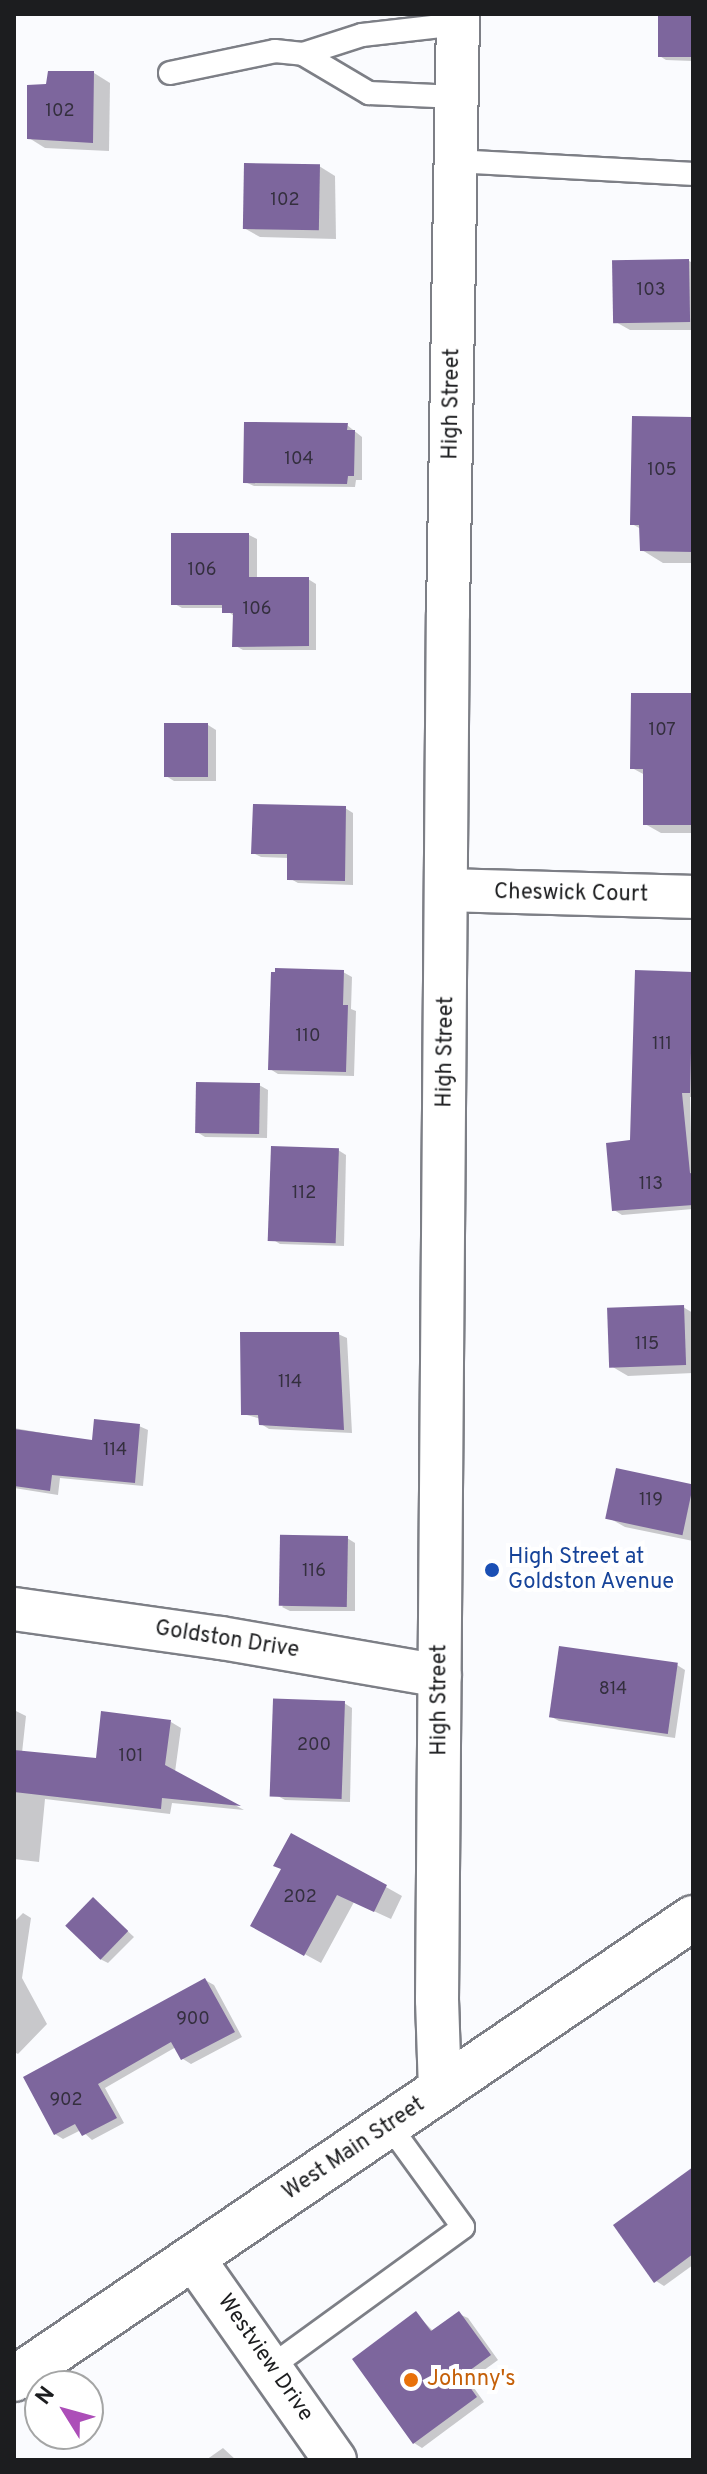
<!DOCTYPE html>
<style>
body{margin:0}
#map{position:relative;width:707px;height:2474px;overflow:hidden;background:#fafbfe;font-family:Overpass,sans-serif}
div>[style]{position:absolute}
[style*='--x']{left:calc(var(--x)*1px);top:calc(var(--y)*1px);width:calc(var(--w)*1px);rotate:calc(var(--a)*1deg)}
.shadow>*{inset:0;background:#0003}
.building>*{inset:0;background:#7d669d;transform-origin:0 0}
.roads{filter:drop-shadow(2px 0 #7d7f86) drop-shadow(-2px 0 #7d7f86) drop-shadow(0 2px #7d7f86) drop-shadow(0 -2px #7d7f86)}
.service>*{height:22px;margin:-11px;padding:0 11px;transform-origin:11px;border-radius:11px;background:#fff}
.minor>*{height:42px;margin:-21px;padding:0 21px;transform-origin:21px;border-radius:21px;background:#fff}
.secondary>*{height:44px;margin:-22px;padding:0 22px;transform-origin:22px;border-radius:22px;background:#fff}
.dots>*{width:22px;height:22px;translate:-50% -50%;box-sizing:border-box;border:4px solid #fff;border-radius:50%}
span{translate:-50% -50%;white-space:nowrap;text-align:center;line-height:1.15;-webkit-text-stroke:8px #fff;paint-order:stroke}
.number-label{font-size:18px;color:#342f3e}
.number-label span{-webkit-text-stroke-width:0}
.street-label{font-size:22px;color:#1c1d1f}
.transit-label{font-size:22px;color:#164399}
.left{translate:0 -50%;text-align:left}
.food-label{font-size:22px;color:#c56008}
.frame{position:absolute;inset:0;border:16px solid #1c1d1f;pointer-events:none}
.north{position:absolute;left:24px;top:2370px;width:80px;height:80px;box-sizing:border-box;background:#fff;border:2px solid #a4a5a5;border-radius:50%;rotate:307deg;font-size:22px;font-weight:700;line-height:32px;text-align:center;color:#1c1d1f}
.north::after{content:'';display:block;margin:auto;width:28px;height:36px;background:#ac4eb8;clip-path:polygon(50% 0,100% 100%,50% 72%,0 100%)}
</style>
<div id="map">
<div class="shadow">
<div style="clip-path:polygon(681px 14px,693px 14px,693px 61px,666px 60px,658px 55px)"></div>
<div style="clip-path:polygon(94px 73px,110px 83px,109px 151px,45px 148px,29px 138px,48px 86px)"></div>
<div style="clip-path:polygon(319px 166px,335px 176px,336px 239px,260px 237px,244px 228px)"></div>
<div style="clip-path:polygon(689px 261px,693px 263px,693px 330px,630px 330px,614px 321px)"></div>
<div style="clip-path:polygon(693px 419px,693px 563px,663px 563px,642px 550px,641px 529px,632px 524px)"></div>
<div style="clip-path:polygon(347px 425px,362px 437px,362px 480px,356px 480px,355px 487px,254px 486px,245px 482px)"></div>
<div style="clip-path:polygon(249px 535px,257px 539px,257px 579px,308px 579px,316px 584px,316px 650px,243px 650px,234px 645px,235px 617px,224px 608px,182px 608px,173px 603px)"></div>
<div style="clip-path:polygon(693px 695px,693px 833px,661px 833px,645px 824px,645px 775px,632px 768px)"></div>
<div style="clip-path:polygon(208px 725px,216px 730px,216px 781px,174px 781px,166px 776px)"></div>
<div style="clip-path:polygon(345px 808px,353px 813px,353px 885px,298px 883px,289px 878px,289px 858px,261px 857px,253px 853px)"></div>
<div style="clip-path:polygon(343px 972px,352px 977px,351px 1009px,356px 1011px,354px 1076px,278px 1074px,270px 1069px)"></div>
<div style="clip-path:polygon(637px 972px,693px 974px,693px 1097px,690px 1097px,693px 1209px,622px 1215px,614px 1210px,632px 1142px)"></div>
<div style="clip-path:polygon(259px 1085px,268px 1090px,267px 1138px,205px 1137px,197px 1132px)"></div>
<div style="clip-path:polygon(338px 1150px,346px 1155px,344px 1246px,280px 1244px,272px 1239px)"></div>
<div style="clip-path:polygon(683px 1307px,693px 1313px,693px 1373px,628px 1376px,611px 1366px)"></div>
<div style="clip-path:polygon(338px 1334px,347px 1338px,352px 1433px,269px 1429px,261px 1424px,261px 1419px,243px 1414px)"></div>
<div style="clip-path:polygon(139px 1426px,148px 1430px,143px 1486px,60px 1478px,58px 1495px,14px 1488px,14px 1428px,94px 1442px)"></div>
<div style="clip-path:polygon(693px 1486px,693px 1541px,625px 1527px,609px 1518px)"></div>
<div style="clip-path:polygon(347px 1538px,355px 1543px,355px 1611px,290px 1611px,282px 1607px)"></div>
<div style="clip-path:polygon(677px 1665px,685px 1670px,675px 1738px,559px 1721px,550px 1716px)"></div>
<div style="clip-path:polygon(344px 1703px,352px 1708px,350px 1802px,285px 1800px,276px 1795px)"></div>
<div style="clip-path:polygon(14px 1710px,26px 1716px,22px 1753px,97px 1760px,171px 1722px,181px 1728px,175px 1772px,244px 1810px,172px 1803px,170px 1814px,45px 1799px,39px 1862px,14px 1859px)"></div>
<div style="clip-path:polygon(283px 1869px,386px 1887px,402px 1896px,391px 1919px,354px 1902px,321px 1963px,253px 1926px)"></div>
<div style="clip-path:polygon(94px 1900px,134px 1937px,108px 1963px,100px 1959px)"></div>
<div style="clip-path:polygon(23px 1913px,31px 1918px,22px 1978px,47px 2024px,18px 2054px,14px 2052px,14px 1922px)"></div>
<div style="clip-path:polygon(205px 1980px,214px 1985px,242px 2037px,191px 2064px,183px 2059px,176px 2047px,105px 2088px,124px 2123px,92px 2140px,81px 2130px,63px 2139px,55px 2134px,26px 2077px)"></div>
<div style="clip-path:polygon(693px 2169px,693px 2265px,664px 2286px,656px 2281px)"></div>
<div style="clip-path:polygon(416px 2314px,434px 2332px,459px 2314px,468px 2318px,498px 2360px,469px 2381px,484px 2402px,422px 2448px,414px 2443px)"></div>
<div style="clip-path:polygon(223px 2448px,236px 2460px,206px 2460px)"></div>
</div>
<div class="building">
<div style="left:658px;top:14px;width:35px;height:43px"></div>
<div style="clip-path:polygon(48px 71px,94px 71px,93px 143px,27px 139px,27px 85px,46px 84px)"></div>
<div style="left:244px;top:163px;width:76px;height:66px;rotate:1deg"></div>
<div style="left:689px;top:259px;width:63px;height:77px;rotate:89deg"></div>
<div style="clip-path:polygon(632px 416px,693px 417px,693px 552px,640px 551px,639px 525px,630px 525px)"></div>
<div style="clip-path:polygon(244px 422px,348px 423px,347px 430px,355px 430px,354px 476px,348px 476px,347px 484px,243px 483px)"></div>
<div style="clip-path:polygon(171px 533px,249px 533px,249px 577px,309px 577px,309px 646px,232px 647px,233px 613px,222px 613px,222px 605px,171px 605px)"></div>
<div style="clip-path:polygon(631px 693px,693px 693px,693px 825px,643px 825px,643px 769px,630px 769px)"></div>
<div style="left:208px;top:723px;width:54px;height:44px;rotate:90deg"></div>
<div style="clip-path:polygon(253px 804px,346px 806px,345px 881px,287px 880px,287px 854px,251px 854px)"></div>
<div style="clip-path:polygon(275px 968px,344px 970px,343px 1005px,348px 1005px,346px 1072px,268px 1070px,271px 972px,275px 972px)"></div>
<div style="clip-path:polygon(635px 970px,693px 972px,690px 1093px,682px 1093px,690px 1173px,693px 1174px,693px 1205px,612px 1211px,606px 1143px,630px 1140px)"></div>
<div style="left:196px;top:1082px;width:64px;height:51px;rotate:1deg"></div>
<div style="left:271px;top:1146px;width:68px;height:95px;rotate:2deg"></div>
<div style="left:684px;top:1305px;width:60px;height:77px;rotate:88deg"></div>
<div style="clip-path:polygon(240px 1332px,339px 1332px,344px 1430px,259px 1425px,258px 1415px,241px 1415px)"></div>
<div style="clip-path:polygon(94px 1419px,140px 1424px,135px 1483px,52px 1475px,50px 1491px,14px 1486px,14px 1429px,92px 1440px)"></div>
<div style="left:616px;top:1468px;width:79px;height:52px;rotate:12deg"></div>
<div style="left:348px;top:1536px;width:71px;height:68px;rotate:91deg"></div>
<div style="left:559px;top:1646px;width:120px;height:72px;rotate:8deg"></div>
<div style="left:345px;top:1701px;width:98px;height:72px;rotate:92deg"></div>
<div style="clip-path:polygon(101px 1711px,171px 1720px,165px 1765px,241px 1806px,162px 1798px,161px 1809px,14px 1792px,14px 1750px,96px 1758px)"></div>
<div style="clip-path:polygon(291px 1833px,387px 1885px,374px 1912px,337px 1895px,304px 1956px,250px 1926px,281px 1869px,273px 1866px)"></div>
<div style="left:93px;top:1897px;width:49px;height:40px;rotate:44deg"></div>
<div style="clip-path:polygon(205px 1978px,235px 2032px,181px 2060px,171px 2042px,98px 2084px,117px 2118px,82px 2136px,75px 2124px,54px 2135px,23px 2077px)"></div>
<div style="clip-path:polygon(693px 2167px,693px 2254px,654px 2283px,613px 2225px)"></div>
<div style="clip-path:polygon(416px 2311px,431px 2331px,459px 2311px,491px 2355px,462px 2376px,477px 2397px,413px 2444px,352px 2359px)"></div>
</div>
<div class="roads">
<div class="service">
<div style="--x:303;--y:54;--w:62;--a:-17.9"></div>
<div style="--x:362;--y:35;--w:97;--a:-6.5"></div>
<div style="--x:170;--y:73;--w:107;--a:-11.8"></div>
<div style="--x:275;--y:51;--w:28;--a:6"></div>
<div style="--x:303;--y:54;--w:77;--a:30.6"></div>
<div style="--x:369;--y:93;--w:88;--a:2.6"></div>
<div style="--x:456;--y:161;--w:237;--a:3.1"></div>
<div style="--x:272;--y:2366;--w:236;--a:-36"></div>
<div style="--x:463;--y:2227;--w:126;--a:-126"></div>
</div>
<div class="minor">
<div style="--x:448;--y:890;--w:245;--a:1.6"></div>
<div style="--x:14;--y:1609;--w:209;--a:8"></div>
<div style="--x:221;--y:1638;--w:222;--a:9.8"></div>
<div style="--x:440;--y:2090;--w:90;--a:-91.9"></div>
<div style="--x:437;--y:2000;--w:1387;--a:-89.55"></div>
<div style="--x:448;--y:613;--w:599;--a:-89.04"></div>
<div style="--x:193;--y:2258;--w:247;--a:54.9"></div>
</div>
<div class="secondary">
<div style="--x:14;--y:2379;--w:821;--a:-34.17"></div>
</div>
</div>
<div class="dots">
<div style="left:492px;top:1570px;background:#1a4fb4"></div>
<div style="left:411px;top:2380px;background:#e8710a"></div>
</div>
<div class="number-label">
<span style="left:60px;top:112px">102</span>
<span style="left:285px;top:201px">102</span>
<span style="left:651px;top:291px">103</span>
<span style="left:299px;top:460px">104</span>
<span style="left:662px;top:471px">105</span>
<span style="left:202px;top:571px">106</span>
<span style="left:257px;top:610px">106</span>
<span style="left:662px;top:731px">107</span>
<span style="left:308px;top:1037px">110</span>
<span style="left:662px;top:1045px">111</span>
<span style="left:651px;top:1185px">113</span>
<span style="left:304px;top:1194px">112</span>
<span style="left:647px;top:1345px">115</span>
<span style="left:290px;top:1383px">114</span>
<span style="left:115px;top:1451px">114</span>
<span style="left:651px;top:1501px">119</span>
<span style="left:314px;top:1572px">116</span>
<span style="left:613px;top:1690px">814</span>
<span style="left:314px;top:1746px">200</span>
<span style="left:131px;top:1757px">101</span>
<span style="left:300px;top:1898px">202</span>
<span style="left:193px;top:2020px">900</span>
<span style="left:66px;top:2101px">902</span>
</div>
<div class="street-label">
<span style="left:452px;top:404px;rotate:-89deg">High Street</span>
<span style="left:571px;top:894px;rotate:1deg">Cheswick Court</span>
<span style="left:446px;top:1052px;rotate:-89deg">High Street</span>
<span style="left:227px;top:1640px;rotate:9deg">Goldston Drive</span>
<span style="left:440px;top:1700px;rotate:-90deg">High Street</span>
<span style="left:354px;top:2149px;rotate:-34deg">West Main Street</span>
<span style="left:265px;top:2358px;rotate:55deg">Westview Drive</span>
</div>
<div class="transit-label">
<span class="left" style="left:508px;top:1570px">High Street at<br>Goldston Avenue</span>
</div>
<div class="food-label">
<span class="left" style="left:427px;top:2380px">Johnny's</span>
</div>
<div class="frame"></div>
<div class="north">N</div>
</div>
